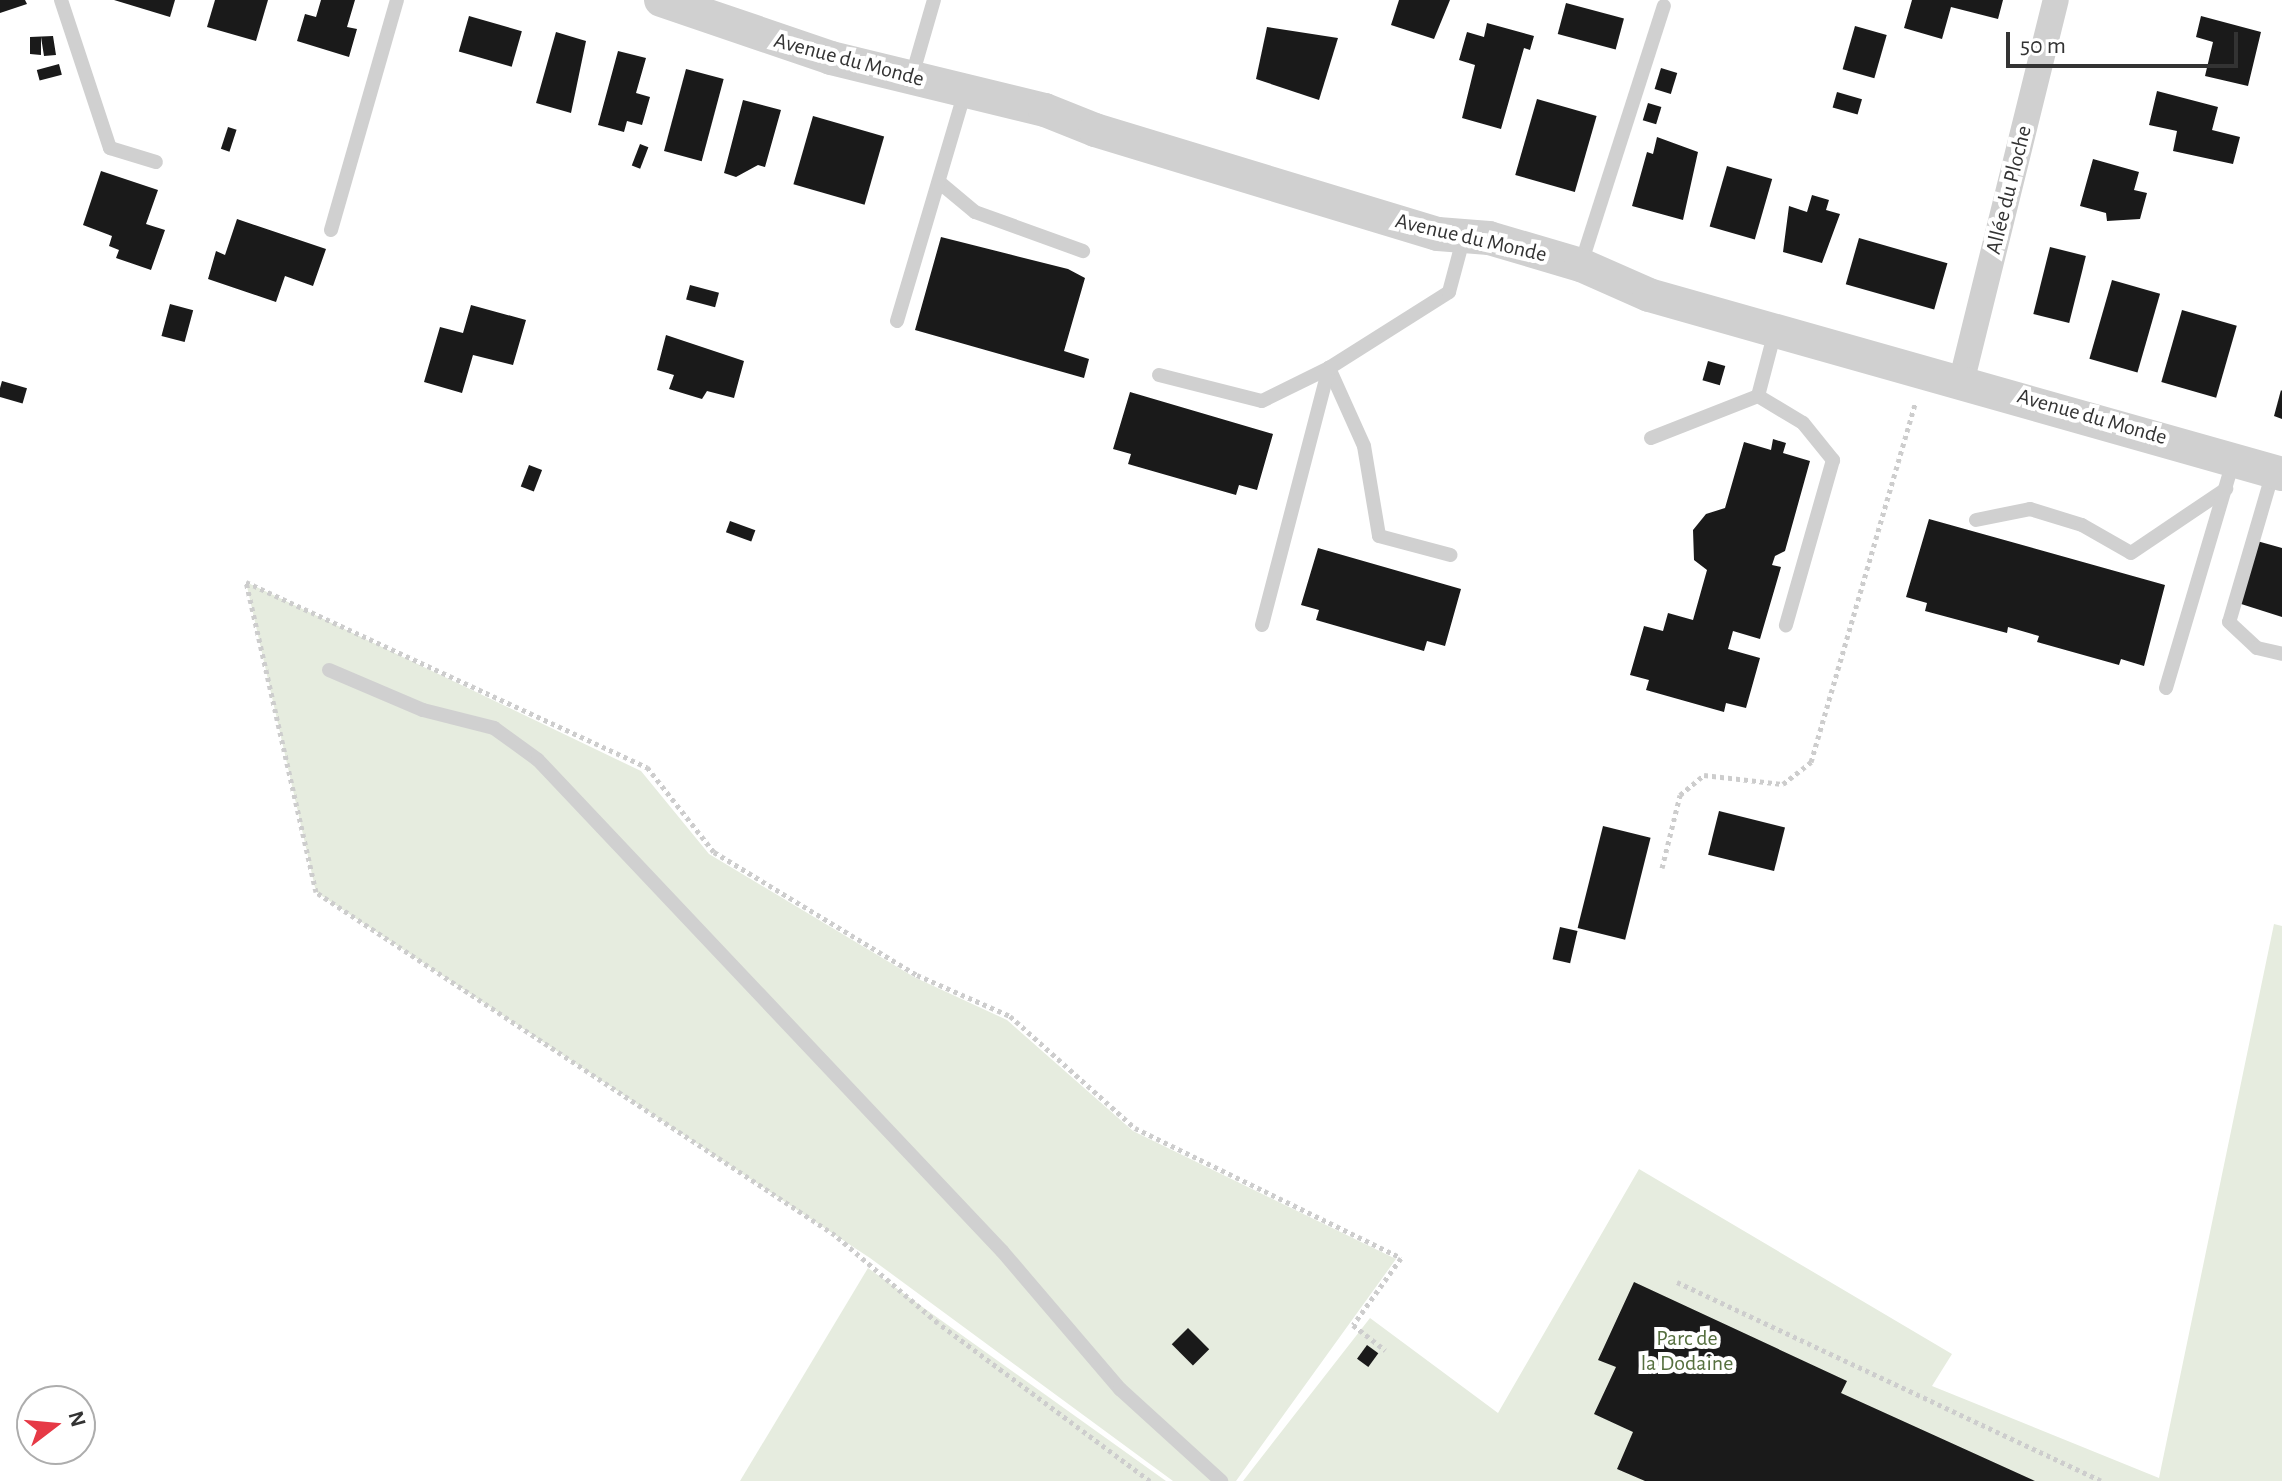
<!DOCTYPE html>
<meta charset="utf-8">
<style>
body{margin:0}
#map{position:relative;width:2282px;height:1481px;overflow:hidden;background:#fff;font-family:"Alegreya Sans",sans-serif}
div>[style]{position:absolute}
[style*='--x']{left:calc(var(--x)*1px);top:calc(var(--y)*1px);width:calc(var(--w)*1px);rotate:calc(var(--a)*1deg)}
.green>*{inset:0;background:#e6ecdf}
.building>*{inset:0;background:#1a1a1a;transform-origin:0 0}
.path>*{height:5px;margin-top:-2.5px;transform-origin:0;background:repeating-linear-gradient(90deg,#cdcdcd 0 4px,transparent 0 8px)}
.service>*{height:14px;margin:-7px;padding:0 7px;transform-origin:7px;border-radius:7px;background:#d0d0d0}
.minor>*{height:26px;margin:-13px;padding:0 13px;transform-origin:13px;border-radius:13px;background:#d0d0d0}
.tertiary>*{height:34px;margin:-17px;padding:0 17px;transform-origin:17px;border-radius:17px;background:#d0d0d0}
span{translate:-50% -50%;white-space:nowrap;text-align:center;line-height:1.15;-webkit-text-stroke:8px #fff;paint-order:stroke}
.street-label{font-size:22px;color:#333}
.park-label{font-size:22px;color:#56703f}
.north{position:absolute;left:16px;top:1385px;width:80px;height:80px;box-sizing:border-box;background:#fff;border:2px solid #adadad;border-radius:50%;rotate:74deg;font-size:22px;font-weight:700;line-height:32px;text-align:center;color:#333}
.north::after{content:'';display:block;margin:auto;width:28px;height:36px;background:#e63946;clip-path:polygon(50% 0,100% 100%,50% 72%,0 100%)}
.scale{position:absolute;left:2006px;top:32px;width:232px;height:36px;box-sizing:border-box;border:4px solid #333;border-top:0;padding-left:10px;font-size:24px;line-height:28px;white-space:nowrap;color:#333;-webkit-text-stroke:6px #fff;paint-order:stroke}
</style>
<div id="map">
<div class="green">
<div style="clip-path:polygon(246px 582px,641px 771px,709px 854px,914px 977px,1007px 1020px,1133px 1131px,1396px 1259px,1236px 1481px,1173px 1481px,870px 1258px,316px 892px)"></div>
<div style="clip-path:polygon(2274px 924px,2282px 926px,2282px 1481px,1243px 1481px,1370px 1318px,1498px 1413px,1639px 1169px,1952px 1354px,1932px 1386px,2159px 1478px)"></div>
<div style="clip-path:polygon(868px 1268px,1166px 1481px,740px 1481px)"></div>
</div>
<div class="building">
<div style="clip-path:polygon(0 0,25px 0,27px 4px,0 13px)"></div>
<div style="clip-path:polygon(114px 0,175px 0,170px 17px)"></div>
<div style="clip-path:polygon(215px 0,268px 0,256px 41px,207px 27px)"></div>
<div style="clip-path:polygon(321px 0,355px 0,347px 27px,357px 29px,349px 57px,297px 41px,305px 14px,316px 17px)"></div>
<div style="clip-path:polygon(1399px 0,1450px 0,1434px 39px,1391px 25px)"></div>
<div style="clip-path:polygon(1912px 0,2003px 0,1998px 19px,1951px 7px,1942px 39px,1904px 28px)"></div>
<div style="left:1566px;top:3px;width:60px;height:32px;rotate:15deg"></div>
<div style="left:469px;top:16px;width:55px;height:37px;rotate:16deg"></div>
<div style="clip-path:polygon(2201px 16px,2261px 32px,2248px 86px,2205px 76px,2213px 42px,2196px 37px)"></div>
<div style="clip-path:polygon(1487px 23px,1534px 36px,1530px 50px,1524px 48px,1501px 129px,1462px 118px,1475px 65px,1459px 60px,1467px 32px,1484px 37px)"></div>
<div style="left:1855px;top:26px;width:33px;height:45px;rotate:16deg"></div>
<div style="clip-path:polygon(1267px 27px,1338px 38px,1319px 100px,1256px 79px)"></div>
<div style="clip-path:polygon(556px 32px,586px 41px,571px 113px,536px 103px)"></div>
<div style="clip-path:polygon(53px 36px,56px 55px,44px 56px,41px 37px,41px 55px,30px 54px,30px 37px)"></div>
<div style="clip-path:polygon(618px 51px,646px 58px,636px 93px,650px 97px,642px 125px,627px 121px,624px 132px,598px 125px)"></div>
<div style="left:59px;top:64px;width:11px;height:23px;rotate:75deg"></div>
<div style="left:1661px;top:68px;width:17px;height:22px;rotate:17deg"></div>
<div style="left:686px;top:69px;width:39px;height:85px;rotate:15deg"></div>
<div style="clip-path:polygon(2157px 91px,2218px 107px,2212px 130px,2240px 137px,2233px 164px,2173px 151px,2177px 131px,2149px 125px)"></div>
<div style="left:1837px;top:92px;width:26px;height:16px;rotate:16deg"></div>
<div style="left:1537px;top:99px;width:62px;height:79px;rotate:16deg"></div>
<div style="clip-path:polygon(743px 100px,781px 110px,765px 167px,758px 165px,736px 177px,724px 173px)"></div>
<div style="left:1648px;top:103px;width:14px;height:18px;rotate:17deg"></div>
<div style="left:813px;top:116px;width:74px;height:71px;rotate:16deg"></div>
<div style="left:228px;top:127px;width:9px;height:23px;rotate:18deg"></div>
<div style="clip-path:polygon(1657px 137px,1698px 152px,1683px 220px,1632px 206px,1647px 152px,1653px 154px)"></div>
<div style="left:640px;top:144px;width:9px;height:23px;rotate:21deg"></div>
<div style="clip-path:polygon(2093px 159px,2139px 172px,2134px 190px,2147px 193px,2140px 219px,2107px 221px,2106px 213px,2080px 206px)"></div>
<div style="left:1727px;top:166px;width:47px;height:63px;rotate:16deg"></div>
<div style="clip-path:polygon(101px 171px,158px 190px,146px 224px,165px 230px,151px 270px,116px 258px,119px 250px,109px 246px,112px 236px,83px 225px)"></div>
<div style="clip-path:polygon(1812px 195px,1829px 200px,1826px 210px,1840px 214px,1822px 263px,1783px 252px,1789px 206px,1807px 212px)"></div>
<div style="clip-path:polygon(237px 219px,326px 249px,313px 286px,285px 276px,276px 302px,208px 279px,216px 251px,225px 255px)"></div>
<div style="clip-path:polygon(941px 237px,1068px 269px,1085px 278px,1064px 351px,1089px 359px,1084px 378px,915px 330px)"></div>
<div style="left:1859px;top:238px;width:92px;height:48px;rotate:16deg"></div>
<div style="left:2050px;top:247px;width:37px;height:69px;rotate:14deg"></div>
<div style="left:2112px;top:280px;width:50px;height:82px;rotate:16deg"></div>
<div style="left:690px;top:285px;width:30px;height:15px;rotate:15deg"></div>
<div style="left:170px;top:304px;width:24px;height:33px;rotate:15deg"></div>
<div style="clip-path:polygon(471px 305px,526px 320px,513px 365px,473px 355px,462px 393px,424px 382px,440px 327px,463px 333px)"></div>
<div style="left:2182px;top:310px;width:57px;height:75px;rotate:16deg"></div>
<div style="clip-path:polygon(666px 335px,744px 361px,734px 398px,707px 391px,702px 399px,669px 389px,674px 375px,657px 370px)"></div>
<div style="left:1708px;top:361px;width:18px;height:20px;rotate:16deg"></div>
<div style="left:2px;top:381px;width:26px;height:16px;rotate:16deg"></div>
<div style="clip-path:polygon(2281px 390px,2282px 391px,2282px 419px,2274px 416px)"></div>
<div style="clip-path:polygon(1130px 392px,1273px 434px,1257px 490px,1239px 485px,1236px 495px,1128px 464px,1131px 454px,1113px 449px)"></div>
<div style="clip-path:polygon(1773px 439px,1786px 443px,1783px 453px,1810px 461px,1785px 551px,1775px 556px,1772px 565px,1781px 567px,1760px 639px,1733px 631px,1728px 649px,1760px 658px,1746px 708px,1726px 703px,1724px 712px,1646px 690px,1649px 680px,1630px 675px,1644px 626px,1663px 631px,1668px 613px,1693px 620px,1707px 570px,1694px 560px,1693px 530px,1706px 514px,1725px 508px,1744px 442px,1771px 450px)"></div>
<div style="left:529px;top:465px;width:14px;height:23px;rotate:21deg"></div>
<div style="clip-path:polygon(1929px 519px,2165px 585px,2144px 666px,2121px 659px,2119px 665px,2037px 642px,2039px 636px,2008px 627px,2007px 633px,1925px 611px,1927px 603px,1906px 597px)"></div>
<div style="left:730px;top:521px;width:27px;height:12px;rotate:20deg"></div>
<div style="clip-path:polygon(2257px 541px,2282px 548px,2282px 617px,2238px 603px)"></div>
<div style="clip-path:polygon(1318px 548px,1461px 589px,1445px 646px,1427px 641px,1424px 651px,1316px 620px,1319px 610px,1301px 605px)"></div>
<div style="left:1719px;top:811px;width:68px;height:45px;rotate:14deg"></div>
<div style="left:1603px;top:826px;width:49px;height:105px;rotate:14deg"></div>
<div style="left:1560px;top:927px;width:18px;height:33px;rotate:13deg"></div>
<div style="clip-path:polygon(1634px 1282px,1847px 1381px,1841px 1393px,2035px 1481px,1645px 1481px,1617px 1469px,1633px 1432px,1594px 1414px,1616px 1367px,1598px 1360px)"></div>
<div style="left:1188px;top:1328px;width:30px;height:23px;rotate:45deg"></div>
<div style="left:1367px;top:1345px;width:14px;height:17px;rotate:36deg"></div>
</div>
<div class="path">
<div style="--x:1662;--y:868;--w:75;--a:-76.1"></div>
<div style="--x:1680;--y:795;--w:31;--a:-40"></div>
<div style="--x:1704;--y:775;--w:80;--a:6.5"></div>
<div style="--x:1783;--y:784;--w:36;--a:-38"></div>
<div style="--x:1811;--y:762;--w:374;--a:-73.8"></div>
<div style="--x:1677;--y:1282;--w:468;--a:25.1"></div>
<div style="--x:1150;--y:1481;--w:264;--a:-143.3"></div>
<div style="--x:938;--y:1323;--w:135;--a:-139.5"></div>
<div style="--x:835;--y:1235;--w:622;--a:-146.54"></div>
<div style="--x:316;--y:892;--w:318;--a:-102.7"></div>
<div style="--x:246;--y:582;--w:442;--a:24.8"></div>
<div style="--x:647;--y:767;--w:108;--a:51.8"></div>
<div style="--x:714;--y:852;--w:237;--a:31.2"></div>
<div style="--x:917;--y:975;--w:102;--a:23.8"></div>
<div style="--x:1010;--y:1016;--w:168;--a:41.9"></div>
<div style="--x:1135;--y:1128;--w:296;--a:26"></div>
<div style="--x:1401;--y:1258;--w:82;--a:125.6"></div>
<div style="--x:1353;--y:1325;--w:41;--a:38"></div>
</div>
<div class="service">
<div style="--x:61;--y:0;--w:156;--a:71.7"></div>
<div style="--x:110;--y:148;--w:48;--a:16.9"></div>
<div style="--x:912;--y:76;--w:79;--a:-73.9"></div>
<div style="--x:939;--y:182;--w:47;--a:39.8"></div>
<div style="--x:975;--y:212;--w:115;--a:19.9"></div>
<div style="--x:331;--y:230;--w:239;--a:-74"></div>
<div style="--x:1581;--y:264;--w:271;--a:-72.2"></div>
<div style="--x:897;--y:321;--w:240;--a:-73.5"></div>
<div style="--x:1159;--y:375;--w:106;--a:14.2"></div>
<div style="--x:1262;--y:401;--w:75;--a:-26.2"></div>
<div style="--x:1329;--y:368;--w:85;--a:65.8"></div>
<div style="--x:1364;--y:446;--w:91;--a:80.5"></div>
<div style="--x:1379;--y:536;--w:74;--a:14.8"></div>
<div style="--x:1758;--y:396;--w:52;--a:31"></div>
<div style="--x:1803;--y:423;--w:48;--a:51"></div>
<div style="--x:1833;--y:460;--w:172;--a:105.9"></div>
<div style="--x:1651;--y:438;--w:115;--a:-21.4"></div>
<div style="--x:1758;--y:396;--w:67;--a:-75.3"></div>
<div style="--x:2273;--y:472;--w:156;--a:106.3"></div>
<div style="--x:2229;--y:622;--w:38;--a:43"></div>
<div style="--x:2257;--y:648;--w:26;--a:13"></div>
<div style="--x:1976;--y:520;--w:55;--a:-11.5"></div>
<div style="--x:2030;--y:509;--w:54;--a:17.1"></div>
<div style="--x:2082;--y:525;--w:56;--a:29.7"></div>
<div style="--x:2131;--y:553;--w:115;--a:-34"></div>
<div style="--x:1262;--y:625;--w:266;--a:-75.4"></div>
<div style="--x:1329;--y:368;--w:142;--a:-32.3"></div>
<div style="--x:1449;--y:292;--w:58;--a:-75"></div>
<div style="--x:329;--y:670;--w:102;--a:23.1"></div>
<div style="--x:423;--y:710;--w:73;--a:14.2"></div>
<div style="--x:494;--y:728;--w:54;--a:36"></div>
<div style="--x:538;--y:760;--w:676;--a:46.62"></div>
<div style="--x:1002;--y:1251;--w:182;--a:49.5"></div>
<div style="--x:1120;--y:1389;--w:137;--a:42.3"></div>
<div style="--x:2166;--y:688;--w:239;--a:-73.5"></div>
</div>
<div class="minor">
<div style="--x:1962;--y:379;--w:390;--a:-76.1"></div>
</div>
<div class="tertiary">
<div style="--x:661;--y:0;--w:180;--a:18.8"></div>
<div style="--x:831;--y:58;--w:220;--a:13.7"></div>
<div style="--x:1045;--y:110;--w:54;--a:21.8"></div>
<div style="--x:1095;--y:130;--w:358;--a:16.9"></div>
<div style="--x:1438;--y:234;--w:51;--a:4.5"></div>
<div style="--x:1489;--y:238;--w:96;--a:16.4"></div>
<div style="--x:1581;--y:265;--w:74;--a:23.8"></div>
<div style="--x:1649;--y:295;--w:658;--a:15.79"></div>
</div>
<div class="street-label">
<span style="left:849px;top:60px;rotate:15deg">Avenue du Monde</span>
<span style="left:2009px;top:190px;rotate:-76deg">Allée du Ploche</span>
<span style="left:1471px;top:238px;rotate:13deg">Avenue du Monde</span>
<span style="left:2092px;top:417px;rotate:16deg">Avenue du Monde</span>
</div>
<div class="park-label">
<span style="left:1687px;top:1351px">Parc de<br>la Dodaine</span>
</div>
<div class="north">N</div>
<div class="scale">50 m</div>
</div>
